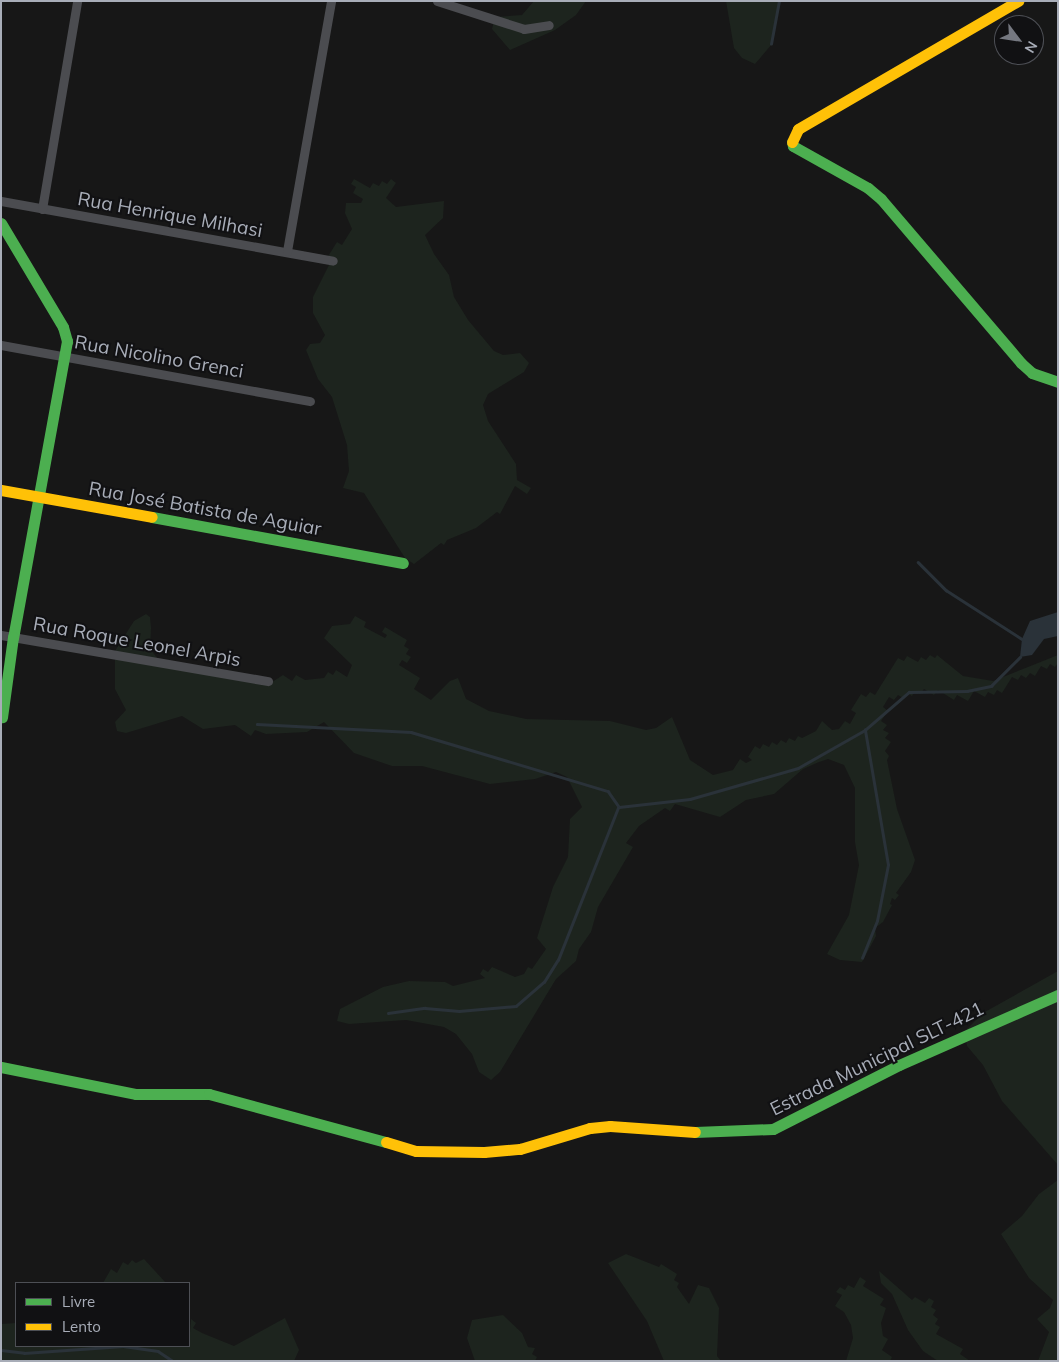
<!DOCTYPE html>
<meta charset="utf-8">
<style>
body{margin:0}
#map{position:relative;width:1059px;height:1362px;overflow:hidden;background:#171717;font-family:Mulish,sans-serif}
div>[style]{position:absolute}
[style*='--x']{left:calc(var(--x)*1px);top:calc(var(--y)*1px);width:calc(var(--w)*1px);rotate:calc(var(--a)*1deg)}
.green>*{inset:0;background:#1d241e}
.water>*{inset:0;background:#2a3239}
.stream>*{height:2.5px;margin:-1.25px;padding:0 1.25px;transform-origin:1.25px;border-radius:1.25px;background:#2a3239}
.street>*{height:9px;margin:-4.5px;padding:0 4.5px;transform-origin:4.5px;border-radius:4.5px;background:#4b4c50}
.fast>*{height:11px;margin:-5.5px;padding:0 5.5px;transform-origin:5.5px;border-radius:5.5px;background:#4caf50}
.slow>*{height:11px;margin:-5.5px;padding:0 5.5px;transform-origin:5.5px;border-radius:5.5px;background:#ffc107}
span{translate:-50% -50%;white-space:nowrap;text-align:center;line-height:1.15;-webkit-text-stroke:4px #111113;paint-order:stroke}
.street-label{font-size:19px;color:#a8adb8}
.frame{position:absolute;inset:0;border:2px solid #a8adb8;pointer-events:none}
.legend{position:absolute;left:15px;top:1282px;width:175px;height:65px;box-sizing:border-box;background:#111113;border:1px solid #4d4f55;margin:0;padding:6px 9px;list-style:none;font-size:15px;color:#a8adb8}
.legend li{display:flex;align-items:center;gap:10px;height:25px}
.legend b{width:25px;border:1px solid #4d4f55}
.north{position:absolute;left:994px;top:15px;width:50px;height:50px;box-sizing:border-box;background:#111113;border:1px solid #4d4f55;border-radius:50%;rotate:121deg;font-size:14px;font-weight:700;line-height:20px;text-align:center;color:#a8adb8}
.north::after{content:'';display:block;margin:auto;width:18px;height:22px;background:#757880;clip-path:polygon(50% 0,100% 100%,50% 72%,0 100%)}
</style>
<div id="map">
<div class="green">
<div style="clip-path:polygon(534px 1px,586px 1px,576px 15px,555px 30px,510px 50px,492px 29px,495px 17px,522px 15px)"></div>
<div style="clip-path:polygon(726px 1px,780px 1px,772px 44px,755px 64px,742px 58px,734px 48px)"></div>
<div style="clip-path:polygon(354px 179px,370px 188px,373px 183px,379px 186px,382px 181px,387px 184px,391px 179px,396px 183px,386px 198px,396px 207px,444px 201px,443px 218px,425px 235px,434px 254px,449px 275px,454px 297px,468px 320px,494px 351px,503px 355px,520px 353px,529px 363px,524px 372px,488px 394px,483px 405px,488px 421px,516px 464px,517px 480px,531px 488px,527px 494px,515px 486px,500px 514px,497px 512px,476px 528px,447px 540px,444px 545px,441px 543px,414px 564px,405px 558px,364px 493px,343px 488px,349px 471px,347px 445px,332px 397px,318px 379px,306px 350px,310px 344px,320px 343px,325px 335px,313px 313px,313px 297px,330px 263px,327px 258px,337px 242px,342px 245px,352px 229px,345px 213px,346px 203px,361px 203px,363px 199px,353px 193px,356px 187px,351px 184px)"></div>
<div style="clip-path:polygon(146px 614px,150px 617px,151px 628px,150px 649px,159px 660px,269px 684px,283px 675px,292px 681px,296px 675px,305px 680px,324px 678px,328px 672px,333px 675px,336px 670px,347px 677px,352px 665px,324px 638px,332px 626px,350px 624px,355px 616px,366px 622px,364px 627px,385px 638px,387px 635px,382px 632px,385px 627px,407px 640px,404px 646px,409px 649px,406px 654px,411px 657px,407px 663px,402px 660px,399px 665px,420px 678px,414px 689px,431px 700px,450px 681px,458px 678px,466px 699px,489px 711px,526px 719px,610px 721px,646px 730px,656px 728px,672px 717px,690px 760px,713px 775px,733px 770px,740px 759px,746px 763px,752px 760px,748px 757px,755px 746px,760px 749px,763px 744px,769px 747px,772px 742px,777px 745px,781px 740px,786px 743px,789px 738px,795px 741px,798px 736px,802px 738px,816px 731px,822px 721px,832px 730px,839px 729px,845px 721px,850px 724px,856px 713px,851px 710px,861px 694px,866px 697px,870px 692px,875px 695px,898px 658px,904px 661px,907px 656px,918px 662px,921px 657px,926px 660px,930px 655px,935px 658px,937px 655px,963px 676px,993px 681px,1058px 655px,1058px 663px,1055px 667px,1050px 664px,1047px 669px,1041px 666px,1035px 676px,1030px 673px,1026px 678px,1021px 675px,1018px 680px,1012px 677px,1002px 693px,997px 690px,994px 695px,988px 692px,985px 697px,974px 691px,968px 701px,957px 695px,954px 700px,938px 690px,934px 695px,924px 689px,920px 694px,915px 691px,912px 696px,907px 693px,903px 698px,898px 695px,894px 700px,889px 697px,883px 707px,888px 711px,881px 721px,887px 725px,883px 730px,889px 733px,885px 738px,891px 742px,885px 751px,889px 756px,887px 760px,897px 809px,915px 860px,911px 872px,896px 893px,899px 895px,895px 900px,892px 898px,890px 904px,892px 905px,883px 922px,875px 928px,876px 936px,862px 962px,840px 960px,827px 954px,849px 915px,859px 865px,855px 842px,855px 788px,844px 765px,828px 759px,819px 762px,803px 769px,774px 794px,746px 800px,720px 817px,675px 804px,670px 811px,665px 808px,639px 826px,626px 843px,633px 847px,598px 907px,591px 932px,579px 949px,576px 961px,556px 979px,500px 1072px,491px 1080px,479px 1072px,472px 1054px,456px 1034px,444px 1027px,406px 1020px,349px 1024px,337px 1021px,340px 1009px,383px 987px,409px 981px,445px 982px,453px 986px,485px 978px,480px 974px,483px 969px,488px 972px,492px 967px,515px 977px,524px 974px,528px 967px,532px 969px,546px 949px,537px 938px,553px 887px,568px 857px,570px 819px,582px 807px,567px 777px,556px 772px,535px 779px,490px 784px,422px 766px,392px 766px,354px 753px,324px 722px,307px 732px,266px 734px,255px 730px,251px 736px,235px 725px,203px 729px,182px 716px,126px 733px,117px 731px,115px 722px,126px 710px,115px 689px,115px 651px,134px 621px)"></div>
<div style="clip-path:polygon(1058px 971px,1058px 1165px,1002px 1101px,983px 1065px,967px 1046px,964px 1032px,983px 1013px)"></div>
<div style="clip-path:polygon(1058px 1180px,1058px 1361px,1038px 1361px,1049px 1332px,1037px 1319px,1050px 1308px,1053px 1300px,1029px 1278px,1001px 1234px,1022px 1216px,1039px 1194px)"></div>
<div style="clip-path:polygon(626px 1254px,659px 1267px,661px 1264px,677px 1274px,674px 1280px,679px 1283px,677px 1287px,689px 1304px,698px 1285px,709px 1288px,719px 1308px,717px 1356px,721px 1361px,664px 1361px,647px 1321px,608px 1263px)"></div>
<div style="clip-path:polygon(144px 1259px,166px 1283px,103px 1283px,111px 1269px,117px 1273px,123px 1262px,128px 1265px,132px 1260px,136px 1263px)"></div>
<div style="clip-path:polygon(879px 1271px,912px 1300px,915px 1297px,925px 1303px,929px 1298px,934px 1301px,931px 1307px,936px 1310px,933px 1315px,938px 1319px,935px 1324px,940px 1327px,936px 1334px,963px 1349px,960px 1354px,970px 1361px,938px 1361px,923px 1351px,908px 1330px,892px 1294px,881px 1283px)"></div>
<div style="clip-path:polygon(860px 1277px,866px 1281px,863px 1286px,884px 1299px,880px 1305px,886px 1308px,881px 1323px,883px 1336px,888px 1339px,882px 1350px,892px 1357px,890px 1361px,846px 1361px,853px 1338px,851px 1325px,844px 1312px,835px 1306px,842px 1295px,836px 1292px,840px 1287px,845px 1290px,848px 1285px,854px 1288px)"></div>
<div style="clip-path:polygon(503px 1315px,522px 1333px,528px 1347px,535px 1348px,532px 1354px,537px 1357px,535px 1361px,475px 1361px,467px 1338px,472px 1320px)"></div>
<div style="clip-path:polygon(285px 1318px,299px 1350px,294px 1361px,1px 1361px,1px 1324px,16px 1323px,16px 1346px,189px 1346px,191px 1319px,196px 1323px,193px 1328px,202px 1333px,234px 1346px)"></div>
</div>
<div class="water">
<div style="clip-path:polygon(1058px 612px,1058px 636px,1044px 639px,1032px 655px,1020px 657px,1022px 639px,1030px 621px)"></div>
</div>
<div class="stream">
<div style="--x:771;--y:44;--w:44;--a:-79.5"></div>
<div style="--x:918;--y:562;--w:40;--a:45"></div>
<div style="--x:946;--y:590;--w:90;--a:32.8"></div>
<div style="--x:257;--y:724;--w:154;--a:3"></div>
<div style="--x:411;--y:732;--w:206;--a:16.7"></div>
<div style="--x:608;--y:791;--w:19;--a:55"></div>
<div style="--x:619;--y:807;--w:71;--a:-6.4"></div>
<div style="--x:690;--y:799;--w:112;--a:-16"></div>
<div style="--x:798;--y:768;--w:77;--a:-29.6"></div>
<div style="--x:865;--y:730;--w:58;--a:-40.8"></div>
<div style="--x:909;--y:692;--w:58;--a:-1"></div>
<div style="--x:967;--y:691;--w:25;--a:-12"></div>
<div style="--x:991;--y:686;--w:41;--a:-45"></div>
<div style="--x:862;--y:958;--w:40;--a:-68"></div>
<div style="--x:877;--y:921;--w:57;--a:-78.9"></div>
<div style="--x:888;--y:865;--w:137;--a:-99.7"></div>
<div style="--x:388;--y:1013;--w:37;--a:-8"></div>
<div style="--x:425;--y:1008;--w:34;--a:5"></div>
<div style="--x:459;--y:1011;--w:57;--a:-5"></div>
<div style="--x:516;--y:1006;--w:37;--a:-41"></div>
<div style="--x:544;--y:982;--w:26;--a:-58"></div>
<div style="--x:558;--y:960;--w:163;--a:-68.5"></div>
<div style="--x:1;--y:1350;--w:23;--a:7"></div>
<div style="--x:24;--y:1353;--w:99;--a:-4"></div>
<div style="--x:123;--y:1346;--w:35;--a:8"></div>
<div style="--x:158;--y:1351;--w:18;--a:34"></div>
</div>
<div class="street">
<div style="--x:437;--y:1;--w:91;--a:17.8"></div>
<div style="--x:524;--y:29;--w:25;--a:-9"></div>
<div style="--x:1;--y:201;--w:337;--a:10.2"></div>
<div style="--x:42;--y:209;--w:211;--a:-80.4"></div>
<div style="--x:287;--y:251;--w:254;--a:-80"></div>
<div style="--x:1;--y:345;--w:314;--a:10.3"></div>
<div style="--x:1;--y:635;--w:271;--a:9.8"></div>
</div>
<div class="fast">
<div style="--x:792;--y:142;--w:4;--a:76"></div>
<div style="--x:793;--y:146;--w:86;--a:29.2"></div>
<div style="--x:868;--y:188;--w:17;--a:40"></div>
<div style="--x:881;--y:199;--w:216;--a:49.5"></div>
<div style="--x:1021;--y:363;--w:15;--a:42"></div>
<div style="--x:1032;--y:373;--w:28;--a:19"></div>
<div style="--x:1;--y:223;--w:121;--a:59.2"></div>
<div style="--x:63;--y:327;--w:15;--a:74"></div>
<div style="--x:67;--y:341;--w:301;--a:100.3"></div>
<div style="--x:13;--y:637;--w:81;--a:97.8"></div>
<div style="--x:152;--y:517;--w:255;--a:10.4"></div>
<div style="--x:1;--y:1067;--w:138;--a:11.3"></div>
<div style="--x:136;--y:1094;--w:73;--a:0"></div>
<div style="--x:209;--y:1094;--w:183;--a:15.2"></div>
<div style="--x:695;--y:1132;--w:78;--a:-2.2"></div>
<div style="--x:773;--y:1129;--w:141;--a:-26.9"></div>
<div style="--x:899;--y:1065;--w:174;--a:-23.8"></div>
</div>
<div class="slow">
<div style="--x:792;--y:142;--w:14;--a:-65"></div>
<div style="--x:798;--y:129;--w:255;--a:-30.2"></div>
<div style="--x:1;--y:490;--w:153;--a:10.1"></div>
<div style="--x:386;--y:1142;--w:31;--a:17"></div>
<div style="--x:416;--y:1151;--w:68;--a:0.8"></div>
<div style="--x:484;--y:1152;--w:36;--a:-5"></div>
<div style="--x:520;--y:1149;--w:73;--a:-16.7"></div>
<div style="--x:590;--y:1128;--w:20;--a:-6"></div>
<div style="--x:610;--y:1126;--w:85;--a:4"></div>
</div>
<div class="street-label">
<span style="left:170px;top:215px;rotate:10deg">Rua Henrique Milhasi</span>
<span style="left:159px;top:357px;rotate:10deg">Rua Nicolino Grenci</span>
<span style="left:205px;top:509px;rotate:10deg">Rua José Batista de Aguiar</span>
<span style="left:137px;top:642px;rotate:10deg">Rua Roque Leonel Arpis</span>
<span style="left:877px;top:1059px;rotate:-26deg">Estrada Municipal SLT-421</span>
</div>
<div class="frame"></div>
<ul class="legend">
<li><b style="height:6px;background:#4caf50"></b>Livre</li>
<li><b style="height:6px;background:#ffc107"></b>Lento</li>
</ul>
<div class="north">N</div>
</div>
